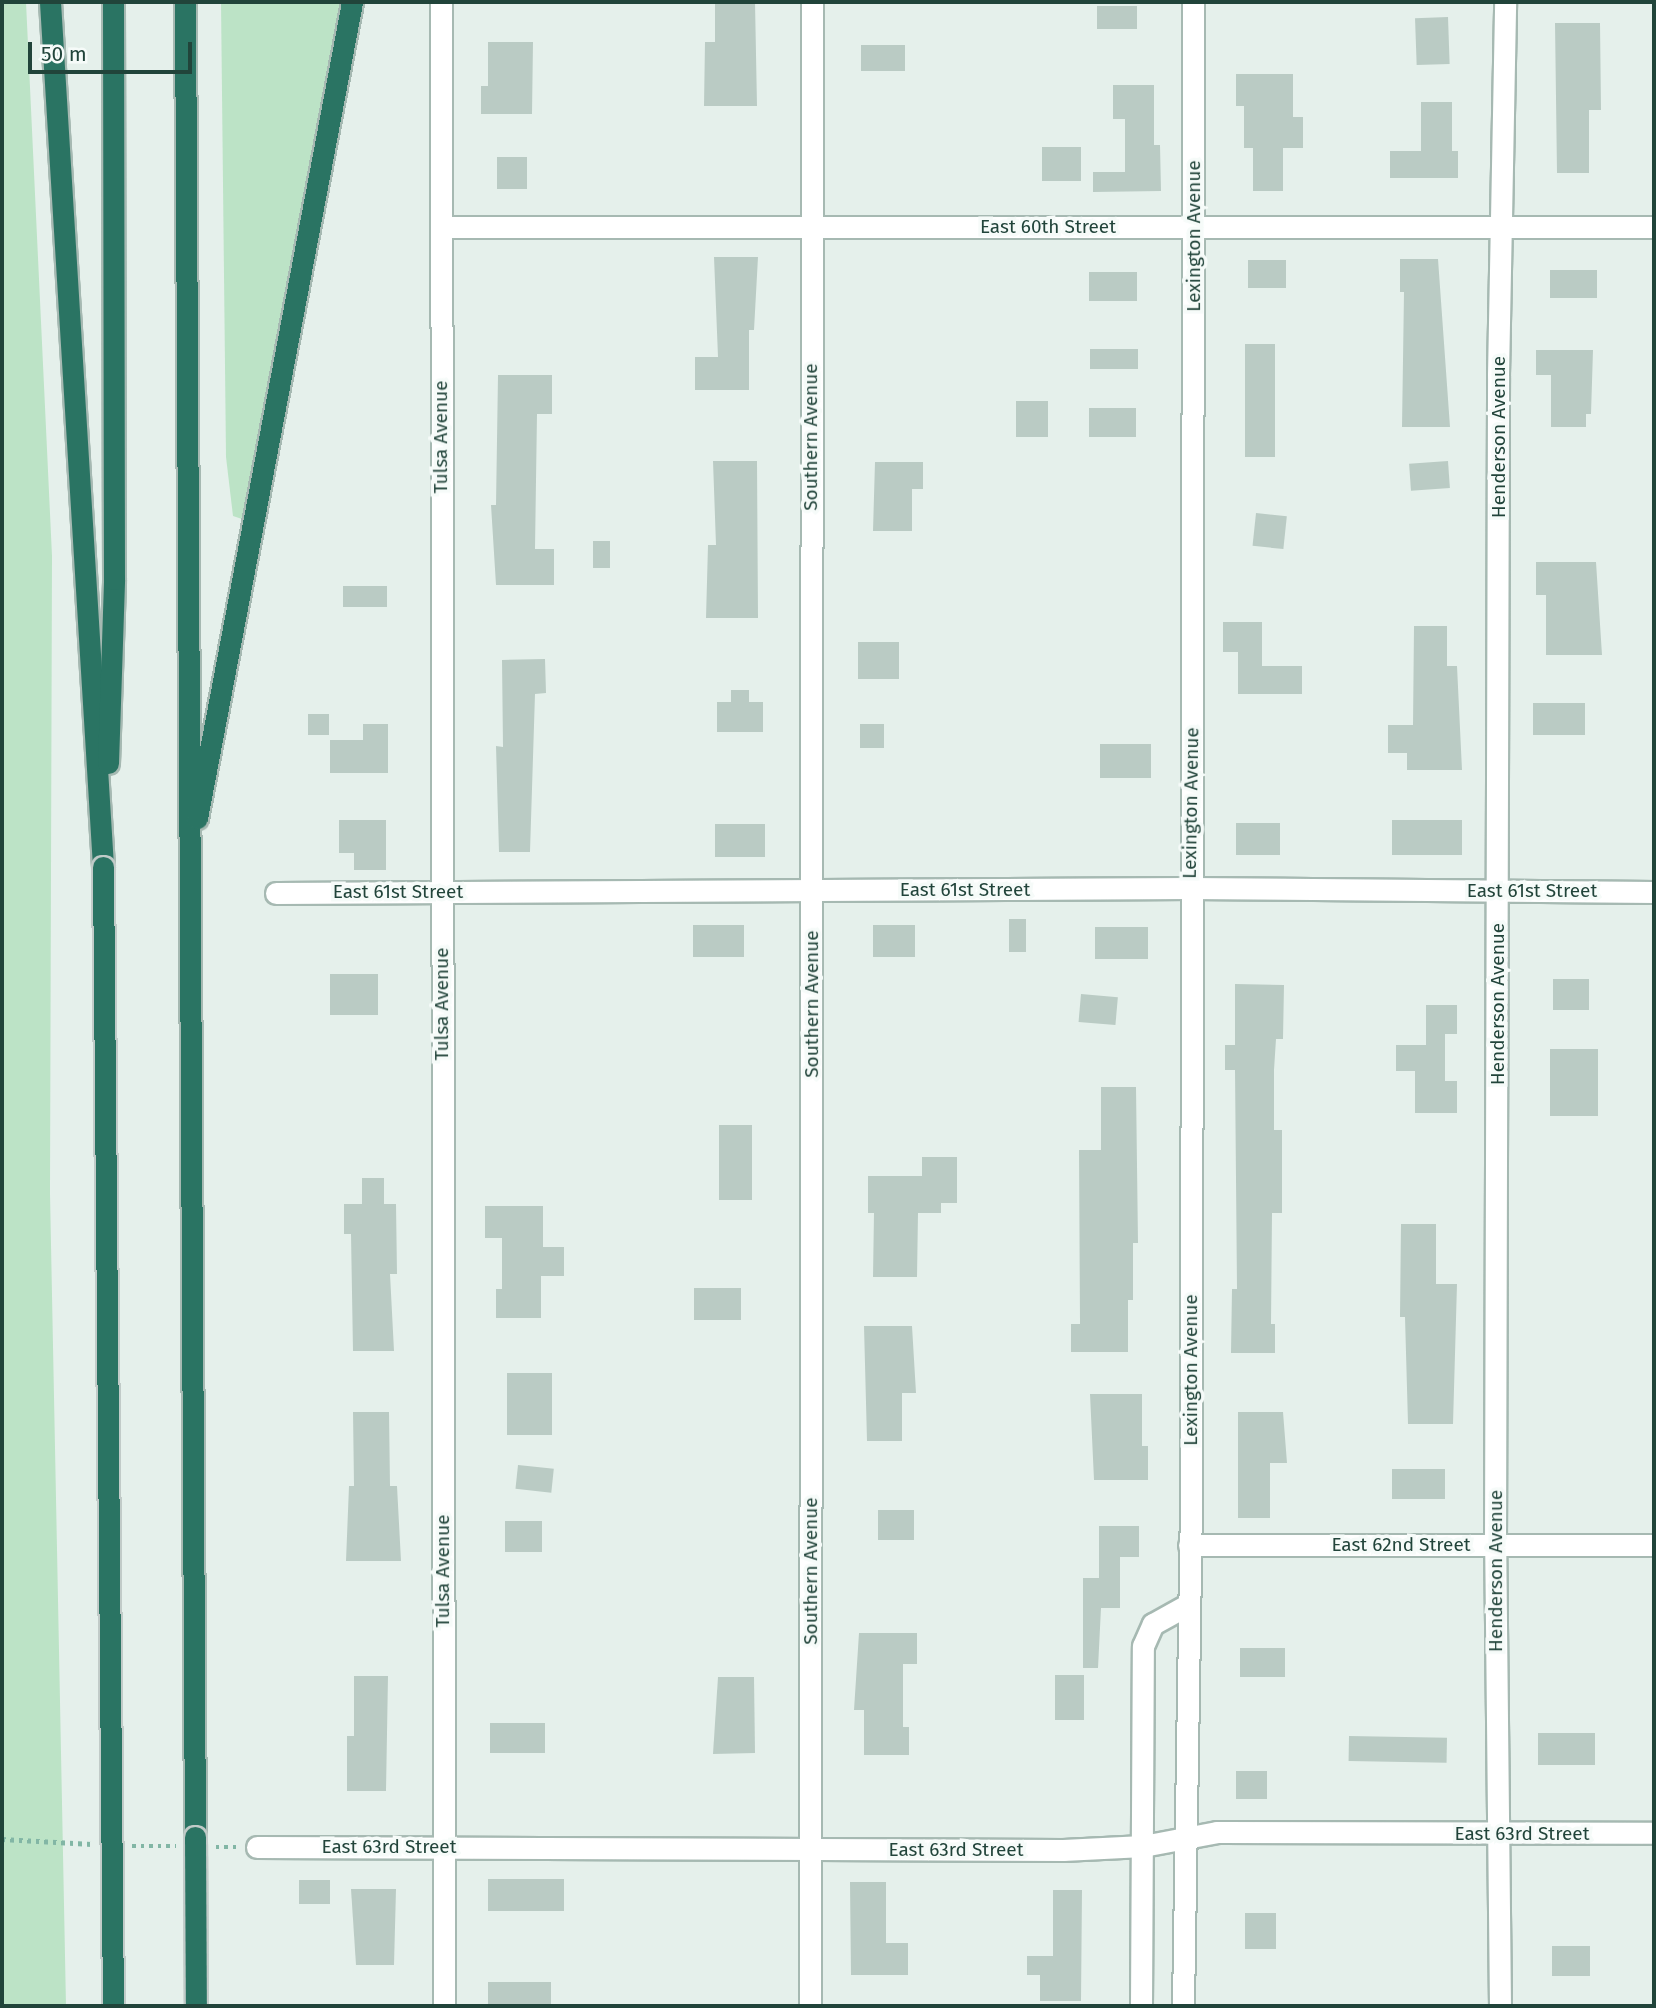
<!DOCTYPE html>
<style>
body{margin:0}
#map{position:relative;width:1656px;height:2008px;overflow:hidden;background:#e5f0eb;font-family:"Fira Sans",sans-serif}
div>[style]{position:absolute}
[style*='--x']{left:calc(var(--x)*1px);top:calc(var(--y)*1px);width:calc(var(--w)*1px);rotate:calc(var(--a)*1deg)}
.green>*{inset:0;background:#bce3c6}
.building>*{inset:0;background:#bacbc4;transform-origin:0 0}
.path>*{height:4.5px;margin-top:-2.25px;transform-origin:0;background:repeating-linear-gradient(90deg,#82b6a5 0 3.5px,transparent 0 8.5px)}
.roads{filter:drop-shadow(2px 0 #a6b9b2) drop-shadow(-2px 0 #a6b9b2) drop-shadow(0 2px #a6b9b2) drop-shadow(0 -2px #a6b9b2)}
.minor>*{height:21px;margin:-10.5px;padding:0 10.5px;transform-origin:10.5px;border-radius:10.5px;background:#fff}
.tertiary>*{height:21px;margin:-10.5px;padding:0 10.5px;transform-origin:10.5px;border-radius:10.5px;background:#fff}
.motorway>*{height:21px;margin:-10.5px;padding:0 10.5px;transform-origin:10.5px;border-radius:10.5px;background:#2a7463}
.bridges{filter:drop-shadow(2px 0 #c1cbc8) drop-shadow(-2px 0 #c1cbc8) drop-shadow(0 2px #c1cbc8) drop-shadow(0 -2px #c1cbc8)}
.motorway-bridge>*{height:21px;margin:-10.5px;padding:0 10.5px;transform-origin:10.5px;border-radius:10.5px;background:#2a7463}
span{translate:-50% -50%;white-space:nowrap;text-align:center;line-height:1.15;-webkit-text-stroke:7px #f6fbf9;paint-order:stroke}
.street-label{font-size:19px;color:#21443a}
.frame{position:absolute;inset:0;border:4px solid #21443a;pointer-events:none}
.scale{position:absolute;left:28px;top:42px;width:164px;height:32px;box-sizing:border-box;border:4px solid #21443a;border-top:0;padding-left:9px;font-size:21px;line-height:24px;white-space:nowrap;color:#21443a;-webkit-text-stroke:5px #f6fbf9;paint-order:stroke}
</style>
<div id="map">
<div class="green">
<div style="clip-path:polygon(2px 2px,26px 2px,52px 556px,50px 1193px,66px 2006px,2px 2006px)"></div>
<div style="clip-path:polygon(221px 2px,341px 2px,242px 519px,233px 516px,226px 457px)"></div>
</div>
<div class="building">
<div style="clip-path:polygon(715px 2px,755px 2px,757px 106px,704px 106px,705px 42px,715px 42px)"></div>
<div style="left:1097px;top:6px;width:40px;height:23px"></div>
<div style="left:1448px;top:17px;width:47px;height:33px;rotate:88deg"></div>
<div style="clip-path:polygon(1555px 23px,1600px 23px,1601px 110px,1589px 110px,1589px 173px,1557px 173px)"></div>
<div style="clip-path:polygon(488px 42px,533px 42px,532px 114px,481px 114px,481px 86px,488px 86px)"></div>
<div style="left:861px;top:45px;width:44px;height:26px"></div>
<div style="clip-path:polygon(1236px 74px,1293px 74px,1293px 117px,1303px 117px,1303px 148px,1283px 148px,1283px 191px,1253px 191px,1253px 148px,1244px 148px,1244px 106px,1236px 106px)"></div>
<div style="clip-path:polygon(1113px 85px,1154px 85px,1154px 145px,1160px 145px,1161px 191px,1093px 192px,1093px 172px,1125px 172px,1125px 119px,1113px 119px)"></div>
<div style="clip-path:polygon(1421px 102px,1452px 102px,1452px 151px,1458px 151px,1458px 178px,1390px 178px,1390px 151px,1421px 151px)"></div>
<div style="left:1042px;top:147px;width:39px;height:34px"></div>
<div style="left:497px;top:157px;width:30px;height:32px"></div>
<div style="clip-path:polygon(714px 257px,758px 257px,754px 330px,749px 330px,749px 390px,695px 390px,695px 357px,718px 357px)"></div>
<div style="clip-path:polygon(1400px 259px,1438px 259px,1450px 427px,1402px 427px,1404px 292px,1400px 292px)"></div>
<div style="left:1248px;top:260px;width:38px;height:28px"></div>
<div style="left:1550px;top:270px;width:47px;height:28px"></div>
<div style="left:1089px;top:272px;width:48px;height:29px"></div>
<div style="left:1245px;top:344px;width:30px;height:113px"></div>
<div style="left:1090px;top:349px;width:48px;height:20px"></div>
<div style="clip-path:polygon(1536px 350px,1593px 350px,1591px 414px,1586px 414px,1586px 427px,1551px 427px,1551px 375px,1536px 375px)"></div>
<div style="clip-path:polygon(498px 375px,552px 375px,552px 414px,537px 414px,535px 549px,554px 549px,554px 585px,496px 585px,491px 505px,496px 505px)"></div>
<div style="left:1016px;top:401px;width:32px;height:36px"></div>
<div style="left:1089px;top:408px;width:47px;height:29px"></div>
<div style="clip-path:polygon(713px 461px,757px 461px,758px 618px,706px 618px,708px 545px,716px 545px)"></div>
<div style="left:1448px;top:461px;width:27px;height:39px;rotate:86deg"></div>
<div style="clip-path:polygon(875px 462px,923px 462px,923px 489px,912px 489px,912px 531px,873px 531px)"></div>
<div style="left:1256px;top:513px;width:31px;height:33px;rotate:6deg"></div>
<div style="left:593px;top:541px;width:17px;height:27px"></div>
<div style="clip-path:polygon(1536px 562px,1596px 562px,1602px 655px,1546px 655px,1546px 595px,1536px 595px)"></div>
<div style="left:343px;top:586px;width:44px;height:21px"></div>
<div style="clip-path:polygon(1223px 622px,1262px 622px,1262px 666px,1302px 666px,1302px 694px,1238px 694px,1238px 652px,1223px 652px)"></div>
<div style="clip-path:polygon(1414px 626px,1447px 626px,1447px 666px,1457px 666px,1462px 770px,1407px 770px,1407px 753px,1388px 753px,1388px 725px,1413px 725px)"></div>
<div style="left:858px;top:642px;width:41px;height:37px"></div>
<div style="clip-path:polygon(545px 659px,546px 693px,535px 694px,530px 852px,499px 852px,496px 746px,503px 747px,502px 660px)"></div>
<div style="clip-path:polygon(731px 690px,749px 690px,749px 702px,763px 702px,763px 732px,717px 732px,717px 702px,731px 702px)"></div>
<div style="left:1533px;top:703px;width:52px;height:32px"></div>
<div style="left:308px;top:714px;width:21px;height:21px"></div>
<div style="clip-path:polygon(363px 724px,388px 724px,388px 773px,330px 773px,330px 740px,363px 740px)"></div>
<div style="left:860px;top:724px;width:24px;height:24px"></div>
<div style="left:1100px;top:744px;width:51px;height:34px"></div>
<div style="clip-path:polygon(339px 820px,386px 820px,386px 870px,354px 870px,354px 853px,339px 853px)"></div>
<div style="left:1392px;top:820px;width:70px;height:35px"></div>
<div style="left:1236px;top:823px;width:44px;height:32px"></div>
<div style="left:715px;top:824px;width:50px;height:33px"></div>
<div style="left:1009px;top:919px;width:17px;height:33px"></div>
<div style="left:693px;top:925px;width:51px;height:32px"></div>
<div style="left:873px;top:925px;width:42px;height:32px"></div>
<div style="left:1095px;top:927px;width:53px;height:32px"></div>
<div style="left:330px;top:974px;width:48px;height:41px"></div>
<div style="left:1553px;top:979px;width:36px;height:31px"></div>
<div style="clip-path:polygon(1235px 984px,1284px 985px,1283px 1039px,1276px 1039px,1274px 1070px,1274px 1130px,1282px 1130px,1282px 1213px,1272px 1213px,1271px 1324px,1275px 1324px,1275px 1353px,1231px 1353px,1232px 1289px,1237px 1289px,1235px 1070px,1225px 1070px,1225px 1045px,1235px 1045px)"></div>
<div style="left:1081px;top:994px;width:37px;height:28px;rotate:5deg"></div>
<div style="clip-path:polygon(1426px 1005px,1457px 1005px,1457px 1034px,1445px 1034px,1445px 1081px,1457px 1081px,1457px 1113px,1415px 1113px,1415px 1071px,1396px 1071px,1396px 1045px,1426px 1045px)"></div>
<div style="left:1550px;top:1049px;width:48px;height:67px"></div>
<div style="clip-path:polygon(1101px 1087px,1136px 1087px,1138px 1243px,1133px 1243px,1133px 1300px,1128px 1300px,1128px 1352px,1071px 1352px,1071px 1324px,1080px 1324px,1079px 1150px,1101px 1150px)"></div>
<div style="left:719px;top:1125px;width:33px;height:75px"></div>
<div style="clip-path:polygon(922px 1157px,957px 1157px,957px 1203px,941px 1203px,941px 1213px,918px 1213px,917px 1277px,873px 1277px,874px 1213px,868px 1213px,868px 1176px,922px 1176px)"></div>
<div style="clip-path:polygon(362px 1178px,384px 1178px,384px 1204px,396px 1204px,397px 1274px,390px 1274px,394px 1351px,353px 1351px,351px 1234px,344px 1234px,344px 1204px,362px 1204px)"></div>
<div style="clip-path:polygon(485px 1206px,543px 1206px,543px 1247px,564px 1247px,564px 1276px,541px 1276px,541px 1318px,496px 1318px,496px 1289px,502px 1289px,502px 1238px,485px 1238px)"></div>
<div style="clip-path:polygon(1401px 1224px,1436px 1224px,1436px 1284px,1457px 1284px,1453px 1424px,1408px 1424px,1405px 1317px,1400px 1317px)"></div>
<div style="left:694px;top:1288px;width:47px;height:32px"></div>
<div style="clip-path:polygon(864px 1326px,912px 1326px,916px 1393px,902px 1393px,902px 1441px,867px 1441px)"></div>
<div style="left:507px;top:1373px;width:45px;height:62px"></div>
<div style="clip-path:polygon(1090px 1394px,1142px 1394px,1142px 1446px,1148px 1446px,1148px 1480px,1094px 1480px)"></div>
<div style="clip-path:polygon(353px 1412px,389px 1412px,390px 1486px,397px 1486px,401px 1561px,346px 1561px,349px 1486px,354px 1486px)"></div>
<div style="clip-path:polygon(1238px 1412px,1283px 1412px,1287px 1463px,1270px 1463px,1270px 1518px,1238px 1518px)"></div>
<div style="left:518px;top:1465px;width:36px;height:24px;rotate:6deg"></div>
<div style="left:1392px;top:1469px;width:53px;height:30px"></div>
<div style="left:878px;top:1510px;width:36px;height:30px"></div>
<div style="left:505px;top:1521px;width:37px;height:31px"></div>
<div style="clip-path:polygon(1099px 1526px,1139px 1526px,1139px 1557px,1120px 1557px,1120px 1608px,1101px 1608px,1098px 1668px,1083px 1668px,1083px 1578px,1099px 1578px)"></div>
<div style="clip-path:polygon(859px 1633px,917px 1633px,917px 1664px,903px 1664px,903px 1727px,909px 1727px,909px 1755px,864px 1755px,864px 1710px,854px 1710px)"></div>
<div style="left:1240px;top:1648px;width:45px;height:29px"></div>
<div style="left:1055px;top:1675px;width:29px;height:45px"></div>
<div style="clip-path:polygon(354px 1676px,388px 1676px,386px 1791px,347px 1791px,347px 1736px,354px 1736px)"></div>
<div style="clip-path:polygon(718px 1677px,754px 1677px,755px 1753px,713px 1754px)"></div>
<div style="left:490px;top:1723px;width:55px;height:30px"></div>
<div style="left:1538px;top:1733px;width:57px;height:32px"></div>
<div style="left:1349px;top:1736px;width:98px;height:25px;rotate:1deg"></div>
<div style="left:1236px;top:1771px;width:31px;height:28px"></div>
<div style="left:488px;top:1879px;width:76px;height:32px"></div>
<div style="left:299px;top:1880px;width:31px;height:24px"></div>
<div style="clip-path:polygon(850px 1882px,886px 1882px,886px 1943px,908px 1943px,908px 1975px,851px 1975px)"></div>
<div style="clip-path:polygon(351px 1889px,396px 1889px,394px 1965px,356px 1965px)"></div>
<div style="clip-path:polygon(1053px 1890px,1082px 1890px,1081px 2001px,1040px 2001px,1040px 1975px,1027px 1975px,1027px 1956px,1053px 1956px)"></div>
<div style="left:1245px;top:1913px;width:31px;height:36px"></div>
<div style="left:1552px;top:1946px;width:38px;height:30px"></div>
<div style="left:488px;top:1982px;width:63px;height:24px"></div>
</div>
<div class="path">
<div style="--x:2;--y:1839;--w:90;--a:3.2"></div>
<div style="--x:132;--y:1846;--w:44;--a:0"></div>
<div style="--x:216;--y:1847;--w:23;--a:0"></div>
</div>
<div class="roads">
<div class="minor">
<div style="--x:441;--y:2;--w:2004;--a:89.91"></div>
<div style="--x:441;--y:227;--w:1213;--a:0"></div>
<div style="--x:276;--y:893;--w:914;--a:-0.31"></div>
<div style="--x:1190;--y:888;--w:464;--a:0.5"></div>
<div style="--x:1189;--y:1545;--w:465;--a:0"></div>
<div style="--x:257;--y:1847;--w:806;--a:0.21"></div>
<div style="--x:1063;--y:1850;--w:80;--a:-2.9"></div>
<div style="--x:1143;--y:1846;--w:75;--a:-10.7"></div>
<div style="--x:1217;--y:1832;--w:437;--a:0.1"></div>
<div style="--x:1141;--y:2006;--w:360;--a:-89.7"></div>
<div style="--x:1143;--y:1646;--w:24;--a:-66"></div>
<div style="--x:1153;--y:1624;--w:39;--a:-29"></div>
<div style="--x:1183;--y:2006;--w:504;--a:-89.09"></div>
<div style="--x:1191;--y:1502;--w:1500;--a:-89.92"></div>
<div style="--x:1500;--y:2006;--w:461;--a:-90.6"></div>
<div style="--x:1495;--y:1545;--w:1170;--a:-89.85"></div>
<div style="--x:1498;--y:375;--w:373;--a:-88.9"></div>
</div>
<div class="tertiary">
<div style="--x:810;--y:2006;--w:2004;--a:-89.94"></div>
</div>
<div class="motorway">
<div style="--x:50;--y:2;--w:867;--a:86.49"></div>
<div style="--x:185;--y:2;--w:1835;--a:89.69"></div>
<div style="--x:108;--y:763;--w:184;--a:-88.1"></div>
<div style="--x:114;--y:579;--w:577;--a:-90.1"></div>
<div style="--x:197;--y:818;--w:831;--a:-79.24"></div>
</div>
</div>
<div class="bridges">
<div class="motorway-bridge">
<div style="--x:103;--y:867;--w:1139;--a:89.5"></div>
<div style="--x:195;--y:1837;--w:169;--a:89.7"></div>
</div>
</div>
<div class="street-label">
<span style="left:1048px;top:227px">East 60th Street</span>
<span style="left:1194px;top:236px;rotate:-90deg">Lexington Avenue</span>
<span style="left:441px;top:437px;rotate:-90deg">Tulsa Avenue</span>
<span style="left:811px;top:437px;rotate:-90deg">Southern Avenue</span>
<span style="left:1499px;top:437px;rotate:-90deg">Henderson Avenue</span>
<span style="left:1191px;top:803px;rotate:-89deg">Lexington Avenue</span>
<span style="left:965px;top:890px">East 61st Street</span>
<span style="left:1532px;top:891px">East 61st Street</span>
<span style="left:398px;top:892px">East 61st Street</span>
<span style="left:442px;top:1004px;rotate:-90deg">Tulsa Avenue</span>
<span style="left:812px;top:1004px;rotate:-90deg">Southern Avenue</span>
<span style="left:1498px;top:1004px;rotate:-90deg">Henderson Avenue</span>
<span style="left:1191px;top:1370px;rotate:-90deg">Lexington Avenue</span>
<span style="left:1401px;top:1545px">East 62nd Street</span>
<span style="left:443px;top:1571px;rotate:-90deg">Tulsa Avenue</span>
<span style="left:811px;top:1571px;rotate:-90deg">Southern Avenue</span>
<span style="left:1496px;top:1571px;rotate:-90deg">Henderson Avenue</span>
<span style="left:1522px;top:1834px">East 63rd Street</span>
<span style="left:389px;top:1847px">East 63rd Street</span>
<span style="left:956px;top:1850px">East 63rd Street</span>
</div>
<div class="frame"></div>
<div class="scale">50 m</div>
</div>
